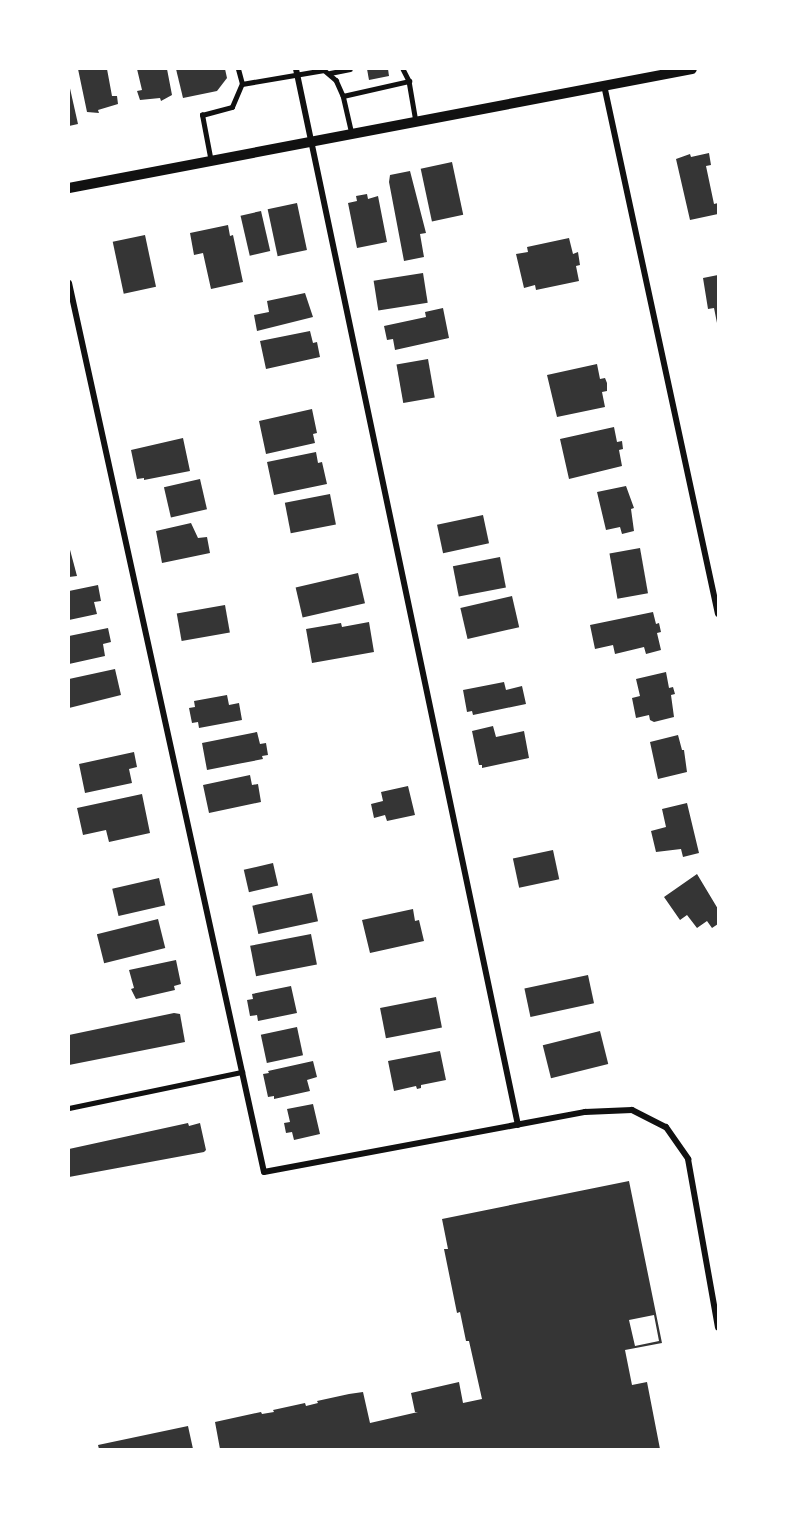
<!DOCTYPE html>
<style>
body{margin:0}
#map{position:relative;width:787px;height:1518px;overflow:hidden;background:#fff;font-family:"DM Sans",sans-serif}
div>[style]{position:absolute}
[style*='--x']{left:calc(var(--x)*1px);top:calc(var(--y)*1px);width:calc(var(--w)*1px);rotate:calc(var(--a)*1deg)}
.building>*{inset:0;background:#353535;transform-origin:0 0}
.service>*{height:4.5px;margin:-2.25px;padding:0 2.25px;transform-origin:2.25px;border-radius:2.25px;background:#111}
.minor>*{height:6px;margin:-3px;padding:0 3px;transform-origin:3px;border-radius:3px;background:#111}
.tertiary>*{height:10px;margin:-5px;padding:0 5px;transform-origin:5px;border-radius:5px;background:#111}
span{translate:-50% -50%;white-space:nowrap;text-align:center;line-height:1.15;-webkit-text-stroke:6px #fff;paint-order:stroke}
.frame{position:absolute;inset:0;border:70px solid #fff;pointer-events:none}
</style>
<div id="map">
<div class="building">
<div style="clip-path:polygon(78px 69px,107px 69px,112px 96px,117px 96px,118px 104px,98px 110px,99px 113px,87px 112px)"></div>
<div style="clip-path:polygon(137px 69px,167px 69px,172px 95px,161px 101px,160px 98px,140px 100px,137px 91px,142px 90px)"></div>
<div style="clip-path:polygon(176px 69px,225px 69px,227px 78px,217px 91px,183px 98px)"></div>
<div style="clip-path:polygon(367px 69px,388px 69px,389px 76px,369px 80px)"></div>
<div style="clip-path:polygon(69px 84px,78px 124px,69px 126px)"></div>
<div style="clip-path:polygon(709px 153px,711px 165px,706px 166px,714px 204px,718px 203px,718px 214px,690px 220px,676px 159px,690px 154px,691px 157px)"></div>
<div style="left:452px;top:162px;width:54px;height:32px;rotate:78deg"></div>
<div style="clip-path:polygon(410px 171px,426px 233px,420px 234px,424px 257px,404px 261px,389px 182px,390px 175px)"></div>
<div style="clip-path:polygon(367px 194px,368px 199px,378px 196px,387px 242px,357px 248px,348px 203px,357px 201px,356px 196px)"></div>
<div style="left:297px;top:203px;width:48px;height:30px;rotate:78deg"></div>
<div style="left:261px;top:211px;width:41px;height:21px;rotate:77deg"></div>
<div style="clip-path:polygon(228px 225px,230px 236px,233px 235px,243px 282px,211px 289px,203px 253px,194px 255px,190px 233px)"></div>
<div style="left:145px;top:235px;width:53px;height:33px;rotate:78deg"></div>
<div style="clip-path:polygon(569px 238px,573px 254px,578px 252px,580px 265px,576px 266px,579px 281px,536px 290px,535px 285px,524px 288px,516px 254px,528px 252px,527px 247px)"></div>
<div style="left:423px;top:273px;width:30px;height:50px;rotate:81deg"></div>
<div style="clip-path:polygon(718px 275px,718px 323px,717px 323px,714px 308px,708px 309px,703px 278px)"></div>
<div style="clip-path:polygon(305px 293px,313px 317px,257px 331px,254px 315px,269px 312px,267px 301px)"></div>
<div style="clip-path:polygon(443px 308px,449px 338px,395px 350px,393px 339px,387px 340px,384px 326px,426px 317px,425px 312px)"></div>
<div style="clip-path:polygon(310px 331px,313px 343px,317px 342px,320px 357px,266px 369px,260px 341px)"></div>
<div style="left:428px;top:359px;width:39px;height:32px;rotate:80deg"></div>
<div style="clip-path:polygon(597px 364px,600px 379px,605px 378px,607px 383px,607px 391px,602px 392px,605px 407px,557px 417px,547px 375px)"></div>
<div style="clip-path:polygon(312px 409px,317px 433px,313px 434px,315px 443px,266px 454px,259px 421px)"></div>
<div style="clip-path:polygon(614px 427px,617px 442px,622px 441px,623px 449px,619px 450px,622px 466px,569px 479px,560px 439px)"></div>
<div style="clip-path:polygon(183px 438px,190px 471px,144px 480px,144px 478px,137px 479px,131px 450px)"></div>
<div style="clip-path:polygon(316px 452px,318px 463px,322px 462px,327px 484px,274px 495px,267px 462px)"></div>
<div style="left:200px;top:479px;width:31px;height:37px;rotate:77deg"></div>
<div style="clip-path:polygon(626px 486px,634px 508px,631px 509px,634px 531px,622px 534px,620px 527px,606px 530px,597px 492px)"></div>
<div style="left:330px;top:494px;width:31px;height:46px;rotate:79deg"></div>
<div style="left:483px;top:515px;width:29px;height:47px;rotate:78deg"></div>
<div style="clip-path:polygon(191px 523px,198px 538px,207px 537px,210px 553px,162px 563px,156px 531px)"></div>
<div style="clip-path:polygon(69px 546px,77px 576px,69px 577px)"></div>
<div style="left:640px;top:548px;width:46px;height:31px;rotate:80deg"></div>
<div style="left:500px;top:557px;width:31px;height:48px;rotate:79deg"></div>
<div style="left:358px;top:573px;width:31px;height:64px;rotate:77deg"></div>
<div style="clip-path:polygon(98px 585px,101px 601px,94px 602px,97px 614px,69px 620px,69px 591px)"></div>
<div style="left:512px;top:596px;width:32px;height:53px;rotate:77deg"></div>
<div style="left:225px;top:605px;width:28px;height:49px;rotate:80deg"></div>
<div style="clip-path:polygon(653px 612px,656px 624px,659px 623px,661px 632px,657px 633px,661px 650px,646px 654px,644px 647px,615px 654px,613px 645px,595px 649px,590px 625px)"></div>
<div style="clip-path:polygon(369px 622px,374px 652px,312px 663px,306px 629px,341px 623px,342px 627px)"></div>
<div style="clip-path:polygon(108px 628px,111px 642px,103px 644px,105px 656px,69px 664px,69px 636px)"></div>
<div style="clip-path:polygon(115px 669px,121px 695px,69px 708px,69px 679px)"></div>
<div style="clip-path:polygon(666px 672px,669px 688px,673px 687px,675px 694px,671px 695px,674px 717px,654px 722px,650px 720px,649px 715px,636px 718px,632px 698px,640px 696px,636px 679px)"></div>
<div style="clip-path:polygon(504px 682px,506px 690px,522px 686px,526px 704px,473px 715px,472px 711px,467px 712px,463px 690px)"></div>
<div style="clip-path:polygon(227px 695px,229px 705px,239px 703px,242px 720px,199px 728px,198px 722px,192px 723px,189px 708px,195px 707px,194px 701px)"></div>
<div style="clip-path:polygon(493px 726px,496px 737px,524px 731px,529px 758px,482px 768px,482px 765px,479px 765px,472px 731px)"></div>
<div style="clip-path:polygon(257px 732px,260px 744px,266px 743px,268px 755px,262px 756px,263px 759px,207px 770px,202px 743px)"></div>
<div style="clip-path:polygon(678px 735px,682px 750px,684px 750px,687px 772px,658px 779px,650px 742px)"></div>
<div style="clip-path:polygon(134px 752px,137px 767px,129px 769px,132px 783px,85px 793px,79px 764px)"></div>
<div style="clip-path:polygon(250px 775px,252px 785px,258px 784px,261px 802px,209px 813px,203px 785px)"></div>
<div style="clip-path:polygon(408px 786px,415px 815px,387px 821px,385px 815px,374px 818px,371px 804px,383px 801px,381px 792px)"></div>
<div style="clip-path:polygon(142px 794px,150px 833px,109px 842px,106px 830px,83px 835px,77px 808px)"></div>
<div style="clip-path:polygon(687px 803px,699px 853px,683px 857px,681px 849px,656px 852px,651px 831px,666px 827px,662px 809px)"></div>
<div style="left:553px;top:850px;width:30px;height:41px;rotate:78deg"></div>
<div style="left:273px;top:863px;width:23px;height:30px;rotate:77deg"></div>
<div style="clip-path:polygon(697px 874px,718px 909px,718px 924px,712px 928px,707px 921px,697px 928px,687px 915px,680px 920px,664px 897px)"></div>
<div style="left:159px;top:878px;width:28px;height:48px;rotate:77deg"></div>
<div style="left:312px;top:893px;width:29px;height:61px;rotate:78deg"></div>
<div style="clip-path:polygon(413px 909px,415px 921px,419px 920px,424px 941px,370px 953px,362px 920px)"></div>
<div style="left:158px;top:919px;width:30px;height:63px;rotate:76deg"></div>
<div style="left:311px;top:934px;width:31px;height:62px;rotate:79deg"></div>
<div style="clip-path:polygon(176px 960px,181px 984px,174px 986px,175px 990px,136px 999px,131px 989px,134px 988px,129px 970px)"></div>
<div style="left:588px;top:975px;width:29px;height:65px;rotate:78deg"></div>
<div style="clip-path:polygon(291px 986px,297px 1013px,258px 1021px,257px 1015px,250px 1016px,247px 1000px,253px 999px,252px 994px)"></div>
<div style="left:436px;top:997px;width:31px;height:57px;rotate:79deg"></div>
<div style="clip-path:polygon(174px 1013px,180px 1014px,185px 1042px,69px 1065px,69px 1035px)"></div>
<div style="left:297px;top:1027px;width:29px;height:37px;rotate:78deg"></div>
<div style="left:600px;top:1031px;width:34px;height:59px;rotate:76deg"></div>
<div style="clip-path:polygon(440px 1051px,446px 1080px,421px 1085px,421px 1088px,417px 1089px,416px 1086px,394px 1091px,388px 1061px)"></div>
<div style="clip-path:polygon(313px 1061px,317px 1077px,307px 1080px,310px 1091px,274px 1099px,274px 1096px,268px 1097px,263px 1074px,269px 1073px,268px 1071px)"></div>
<div style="clip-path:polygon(313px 1104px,320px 1134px,294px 1140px,292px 1132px,286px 1133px,284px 1123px,290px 1122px,287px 1109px)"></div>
<div style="clip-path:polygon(188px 1123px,189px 1126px,200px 1123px,206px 1150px,204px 1152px,69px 1177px,69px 1149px)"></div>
<div style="clip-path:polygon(evenodd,629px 1181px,662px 1343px,625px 1350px,632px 1385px,647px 1382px,660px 1449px,220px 1449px,215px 1422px,261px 1412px,262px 1414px,274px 1412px,273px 1410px,305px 1403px,306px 1406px,318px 1403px,317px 1401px,349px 1394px,363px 1392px,370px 1423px,418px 1412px,415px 1412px,411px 1393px,459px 1382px,463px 1403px,482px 1399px,469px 1341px,466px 1341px,460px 1312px,457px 1313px,444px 1249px,448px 1249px,442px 1219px,629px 1181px,654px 1315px,659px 1341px,635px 1346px,629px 1320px,654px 1315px)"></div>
<div style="clip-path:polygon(188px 1426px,193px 1449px,99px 1449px,98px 1445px)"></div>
</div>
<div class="service">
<div style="--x:403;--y:69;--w:13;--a:63"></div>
<div style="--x:330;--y:73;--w:20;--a:-11"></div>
<div style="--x:242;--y:84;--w:83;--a:-9.7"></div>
<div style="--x:324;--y:70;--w:16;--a:40"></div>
<div style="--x:336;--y:80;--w:17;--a:66"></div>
<div style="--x:351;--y:132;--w:37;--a:-103"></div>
<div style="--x:343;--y:96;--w:68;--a:-12.8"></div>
<div style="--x:409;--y:81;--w:42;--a:80.3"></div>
<div style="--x:211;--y:162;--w:48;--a:-100.8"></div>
<div style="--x:202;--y:115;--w:31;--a:-15"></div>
<div style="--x:232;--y:107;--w:25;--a:-67"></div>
<div style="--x:242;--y:84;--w:16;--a:-105"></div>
<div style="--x:69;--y:1108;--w:177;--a:-11.8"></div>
</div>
<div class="minor">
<div style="--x:296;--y:69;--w:1079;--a:78.13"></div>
<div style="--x:604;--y:85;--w:541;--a:77.84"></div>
<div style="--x:69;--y:283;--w:910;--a:77.63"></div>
<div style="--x:264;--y:1172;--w:327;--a:-10.6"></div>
<div style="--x:585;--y:1112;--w:47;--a:-2.4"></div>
<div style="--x:632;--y:1110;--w:38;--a:27"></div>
<div style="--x:666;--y:1127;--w:39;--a:55"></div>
<div style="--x:688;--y:1159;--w:171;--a:79.9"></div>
</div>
<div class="tertiary">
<div style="--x:69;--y:188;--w:634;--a:-10.81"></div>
</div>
<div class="frame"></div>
</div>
